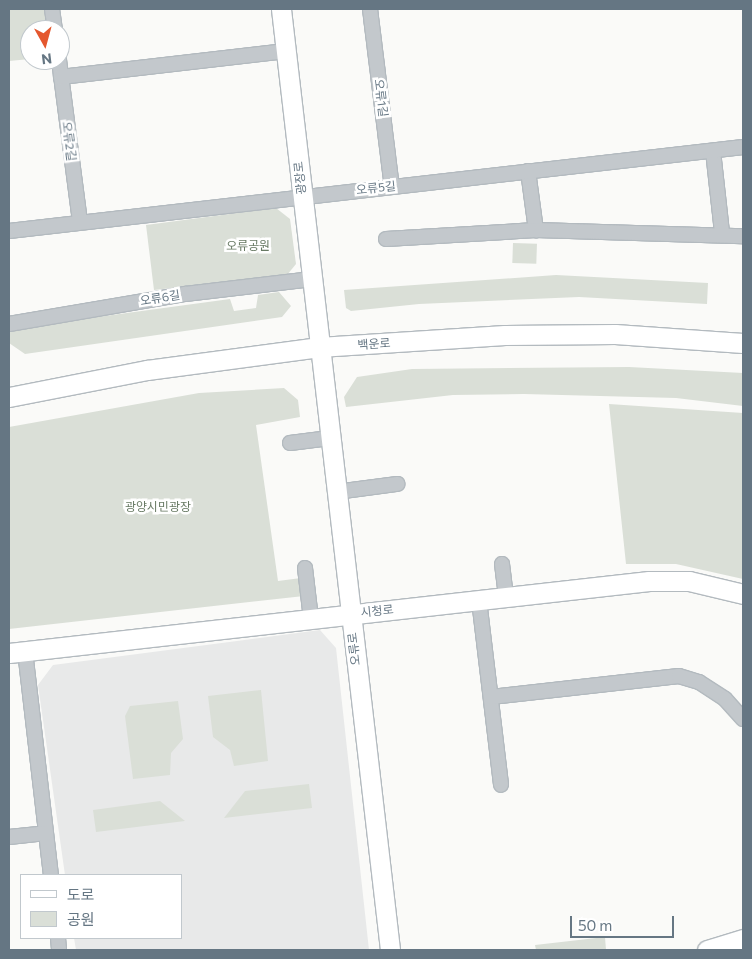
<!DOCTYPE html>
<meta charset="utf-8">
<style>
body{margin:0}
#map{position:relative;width:752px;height:959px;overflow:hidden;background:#fafaf8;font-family:Commissioner,"Noto Sans KR",sans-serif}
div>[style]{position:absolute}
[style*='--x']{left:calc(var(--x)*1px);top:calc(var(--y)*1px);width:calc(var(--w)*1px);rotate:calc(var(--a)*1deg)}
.built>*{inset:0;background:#e8e9e9}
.green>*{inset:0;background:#dadfd7;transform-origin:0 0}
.roads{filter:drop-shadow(1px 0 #b3babf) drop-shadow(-1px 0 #b3babf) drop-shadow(0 1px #b3babf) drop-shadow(0 -1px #b3babf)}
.street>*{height:14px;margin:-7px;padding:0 7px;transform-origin:7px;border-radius:7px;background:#c3c8cc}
.secondary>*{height:19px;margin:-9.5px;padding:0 9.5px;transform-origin:9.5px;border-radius:9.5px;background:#fff}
span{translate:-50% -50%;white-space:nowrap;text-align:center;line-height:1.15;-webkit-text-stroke:5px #fff;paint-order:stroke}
.street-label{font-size:12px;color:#657683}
.park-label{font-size:12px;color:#687a64}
.frame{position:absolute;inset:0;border:10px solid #657683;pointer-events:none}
.legend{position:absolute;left:20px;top:874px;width:162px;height:65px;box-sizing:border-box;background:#fff;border:1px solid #c1c8cd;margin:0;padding:6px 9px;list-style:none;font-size:15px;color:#657683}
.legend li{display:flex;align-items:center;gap:10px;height:25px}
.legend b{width:25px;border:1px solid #c1c8cd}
.north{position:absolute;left:20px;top:20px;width:50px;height:50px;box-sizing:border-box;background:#fff;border:1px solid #c1c8cd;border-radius:50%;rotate:173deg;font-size:14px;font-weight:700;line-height:20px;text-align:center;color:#657683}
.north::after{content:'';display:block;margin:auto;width:18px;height:22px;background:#e4572e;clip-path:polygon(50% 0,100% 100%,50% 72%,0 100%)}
.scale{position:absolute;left:570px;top:916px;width:104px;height:22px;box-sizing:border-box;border:2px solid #657683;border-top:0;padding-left:6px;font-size:15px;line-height:18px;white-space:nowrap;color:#657683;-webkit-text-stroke:4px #fff;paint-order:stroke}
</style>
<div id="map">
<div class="built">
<div style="clip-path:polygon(320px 630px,336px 648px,369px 950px,76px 950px,74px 938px,181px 938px,181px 875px,65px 875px,38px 685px,53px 665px)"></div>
</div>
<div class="green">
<div style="clip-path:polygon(9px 9px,47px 9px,50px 30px,30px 30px,30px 59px,9px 61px)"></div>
<div style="clip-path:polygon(276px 208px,290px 219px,296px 264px,287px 275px,154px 290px,146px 225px)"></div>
<div style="left:513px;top:243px;width:24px;height:20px;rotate:2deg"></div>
<div style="clip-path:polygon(556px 275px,708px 283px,707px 304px,579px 297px,419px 304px,351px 311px,346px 308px,344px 290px)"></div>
<div style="clip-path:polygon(279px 292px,291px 306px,282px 317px,25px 354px,9px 343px,9px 329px,230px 299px,234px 311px,256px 308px,258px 295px)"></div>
<div style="clip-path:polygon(629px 367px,743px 373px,743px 406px,676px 398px,524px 394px,453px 395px,346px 407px,344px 397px,357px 377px,412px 369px)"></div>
<div style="clip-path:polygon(284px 388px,298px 400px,300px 417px,256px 425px,278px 581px,301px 578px,304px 596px,9px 629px,9px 427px,199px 393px)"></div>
<div style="clip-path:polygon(609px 404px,743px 413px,743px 579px,676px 564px,626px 564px)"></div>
<div style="clip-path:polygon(261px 690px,268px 761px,234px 766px,230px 750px,213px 737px,208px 696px)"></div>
<div style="clip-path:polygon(178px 701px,183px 739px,171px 753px,170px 775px,133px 779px,125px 716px,130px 706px)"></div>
<div style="clip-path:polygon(309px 784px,312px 808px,224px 818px,245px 791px)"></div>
<div style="clip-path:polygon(160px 801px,185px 821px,96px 832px,93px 810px)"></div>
<div style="clip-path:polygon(605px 937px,606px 950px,536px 950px,535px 945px)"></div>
</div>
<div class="roads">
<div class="street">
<div style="--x:52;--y:9;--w:21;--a:82"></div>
<div style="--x:370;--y:9;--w:179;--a:83"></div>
<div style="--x:59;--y:60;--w:163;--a:82.6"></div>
<div style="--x:61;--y:77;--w:226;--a:-6.6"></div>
<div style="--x:713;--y:151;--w:82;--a:83.7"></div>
<div style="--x:528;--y:171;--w:60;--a:82.3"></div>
<div style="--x:9;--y:231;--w:739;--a:-6.53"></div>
<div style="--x:386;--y:239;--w:150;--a:-3.4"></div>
<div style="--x:536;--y:230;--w:207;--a:1.7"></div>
<div style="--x:9;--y:324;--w:179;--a:-9.7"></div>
<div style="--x:185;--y:294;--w:128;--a:-6.7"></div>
<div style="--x:290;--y:443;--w:40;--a:-7.1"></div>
<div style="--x:336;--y:492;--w:62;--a:-7.5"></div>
<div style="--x:502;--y:564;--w:33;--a:83"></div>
<div style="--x:305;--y:568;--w:51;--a:83.3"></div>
<div style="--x:479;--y:600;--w:186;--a:83.2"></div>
<div style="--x:25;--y:651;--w:226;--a:83.4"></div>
<div style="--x:491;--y:697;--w:189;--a:-6.4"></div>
<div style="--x:679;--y:676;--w:21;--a:17"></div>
<div style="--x:699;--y:682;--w:31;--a:33"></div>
<div style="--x:725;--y:699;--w:27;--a:48"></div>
<div style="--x:9;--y:837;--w:37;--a:-6"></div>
<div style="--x:58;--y:938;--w:12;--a:85"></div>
</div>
<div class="secondary">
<div style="--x:281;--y:9;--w:947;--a:83.39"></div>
<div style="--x:9;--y:397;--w:141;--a:-11.1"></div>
<div style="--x:147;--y:370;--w:174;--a:-7.6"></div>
<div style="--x:319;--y:347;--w:186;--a:-3.7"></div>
<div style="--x:505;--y:335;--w:110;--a:-0.5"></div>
<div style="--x:615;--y:334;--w:128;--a:4"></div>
<div style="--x:9;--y:653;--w:644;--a:-6.42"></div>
<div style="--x:649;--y:581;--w:40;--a:0"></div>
<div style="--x:689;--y:581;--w:56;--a:13.5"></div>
<div style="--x:707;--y:950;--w:38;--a:-17"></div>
</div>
</div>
<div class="street-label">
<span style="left:381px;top:98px;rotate:83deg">오류1길</span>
<span style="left:69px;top:141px;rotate:83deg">오류2길</span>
<span style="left:300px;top:178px;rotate:-96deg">광장로</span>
<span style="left:376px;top:188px;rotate:-6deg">오류5길</span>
<span style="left:160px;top:298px;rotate:-9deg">오류6길</span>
<span style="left:374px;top:344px;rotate:-4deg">백운로</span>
<span style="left:377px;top:611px;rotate:-6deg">시청로</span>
<span style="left:354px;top:649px;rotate:-97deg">오류로</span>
</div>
<div class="park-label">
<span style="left:248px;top:246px">오류공원</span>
<span style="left:158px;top:507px">광양시민광장</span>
</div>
<div class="frame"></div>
<ul class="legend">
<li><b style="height:6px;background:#fff"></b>도로</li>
<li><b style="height:14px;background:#dadfd7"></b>공원</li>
</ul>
<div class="north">N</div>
<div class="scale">50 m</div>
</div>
